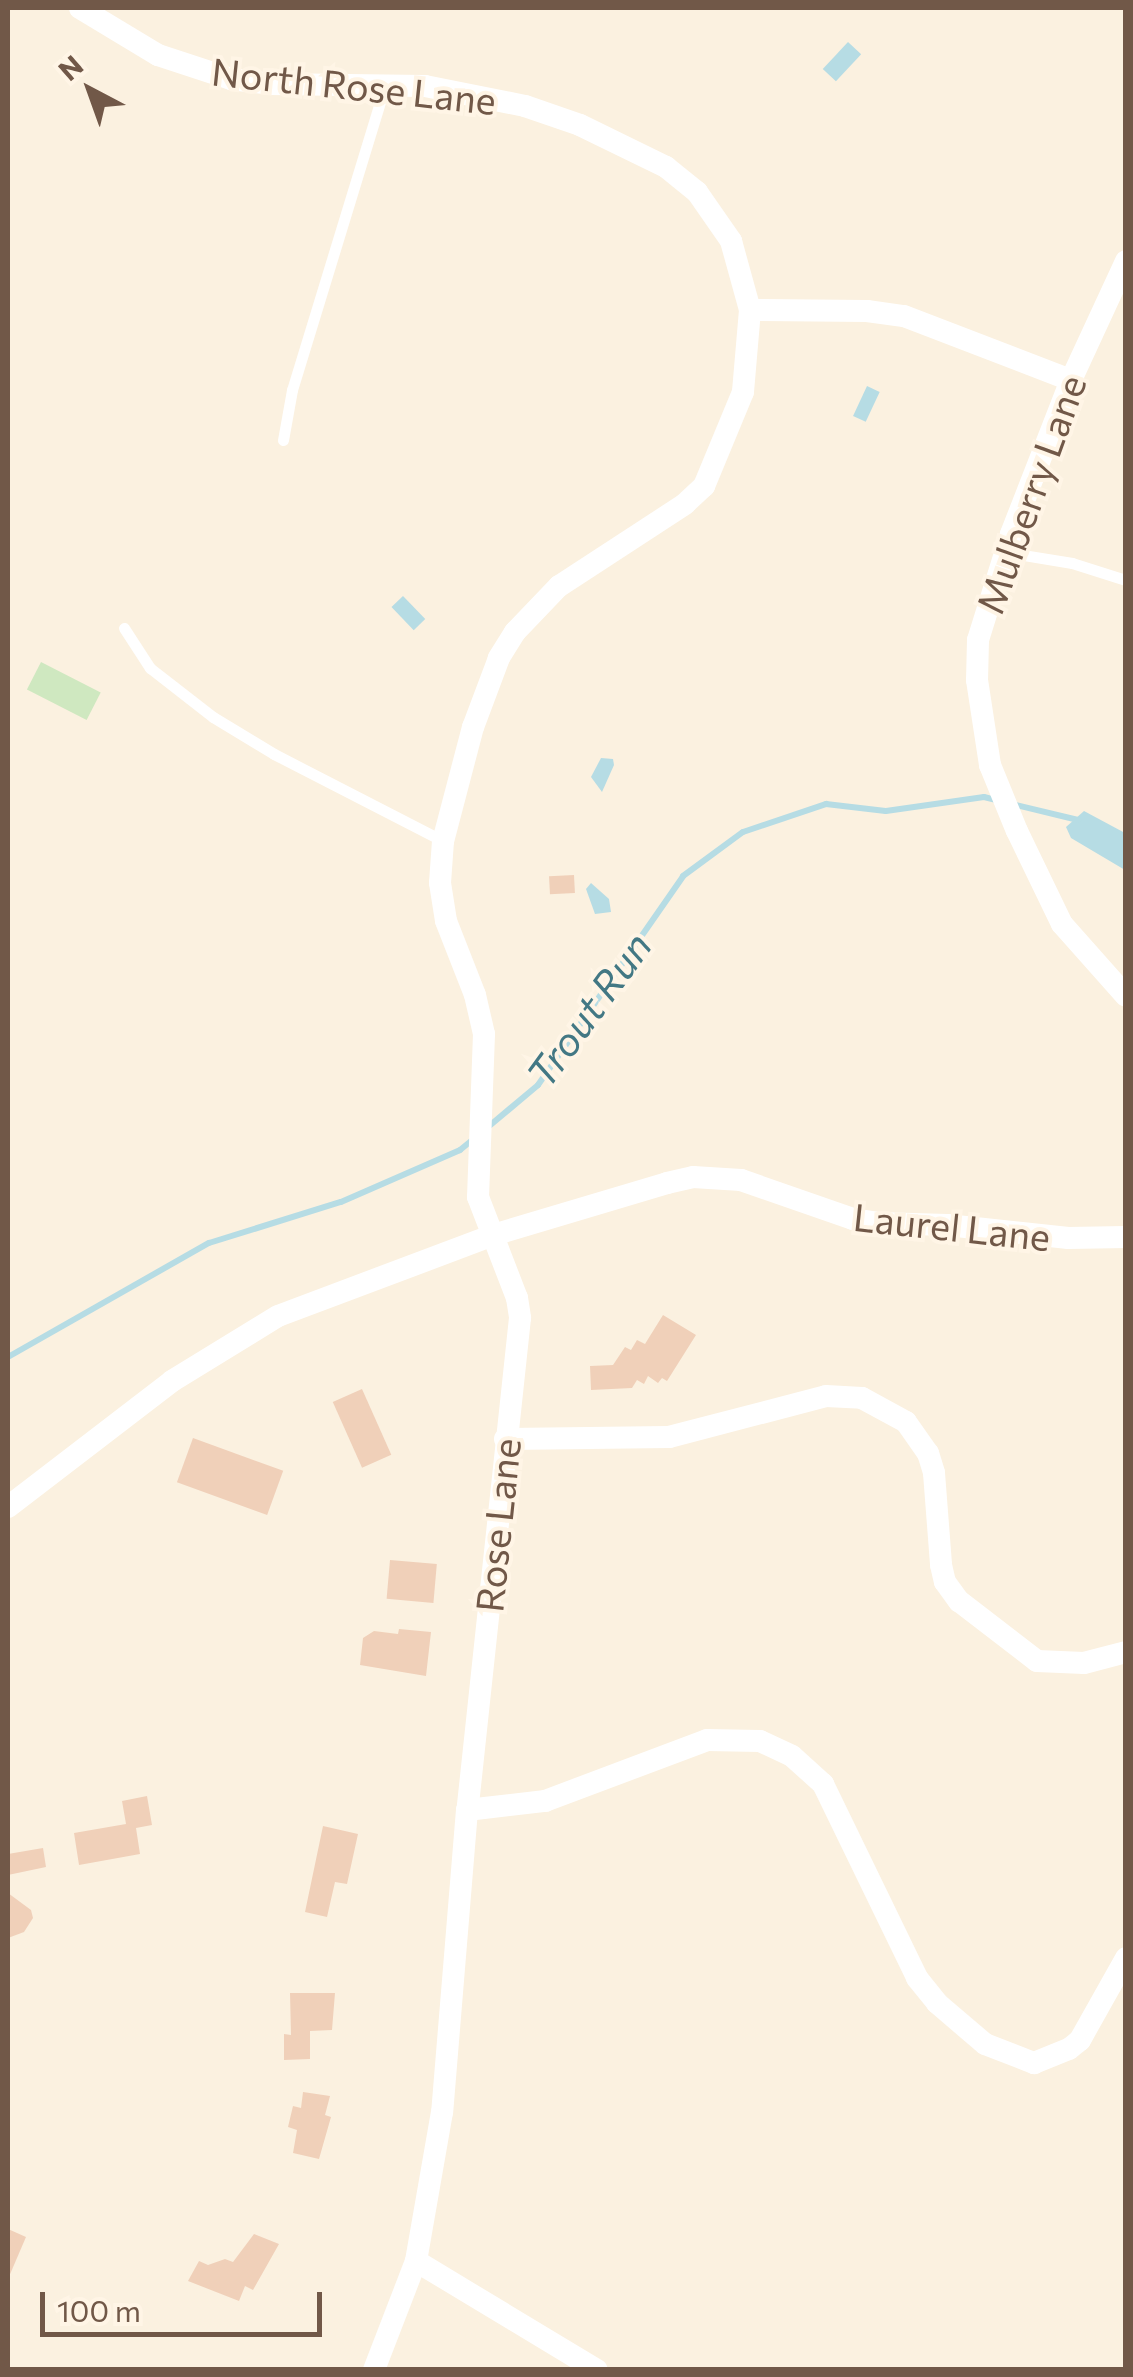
<!DOCTYPE html>
<style>
body{margin:0}
#map{position:relative;width:1133px;height:2377px;overflow:hidden;background:#fbf1e0;font-family:Commissioner,sans-serif}
div>[style]{position:absolute}
[style*='--x']{left:calc(var(--x)*1px);top:calc(var(--y)*1px);width:calc(var(--w)*1px);rotate:calc(var(--a)*1deg)}
.green>*{inset:0;background:#cfe8c0;transform-origin:0 0}
.water>*{inset:0;background:#b6dce4;transform-origin:0 0}
.stream>*{height:6px;margin:-3px;padding:0 3px;transform-origin:3px;border-radius:3px;background:#b6dce4}
.building>*{inset:0;background:#f0d0b9;transform-origin:0 0}
.service>*{height:11px;margin:-5.5px;padding:0 5.5px;transform-origin:5.5px;border-radius:5.5px;background:#fff}
.minor>*{height:22px;margin:-11px;padding:0 11px;transform-origin:11px;border-radius:11px;background:#fff}
span{translate:-50% -50%;white-space:nowrap;text-align:center;line-height:1.15;-webkit-text-stroke:8px #fff5e6;paint-order:stroke}
.street-label{font-size:38px;color:#715848}
.water-label{font-size:40px;color:#437884;font-style:italic}
.frame{position:absolute;inset:0;border:10px solid #715848;pointer-events:none}
.north{position:absolute;left:40px;top:40px;width:100px;height:100px;-webkit-text-stroke:8px #fff5e6;paint-order:stroke;rotate:319deg;font-size:28px;font-weight:700;line-height:40px;text-align:center;color:#715848}
.north::after{content:'';display:block;margin:auto;width:35px;height:45px;background:#715848;clip-path:polygon(50% 0,100% 100%,50% 72%,0 100%)}
.scale{position:absolute;left:40px;top:2292px;width:282px;height:45px;box-sizing:border-box;border:5px solid #715848;border-top:0;padding-left:12px;font-size:30px;line-height:35px;white-space:nowrap;color:#715848;-webkit-text-stroke:8px #fff5e6;paint-order:stroke}
</style>
<div id="map">
<div class="green">
<div style="left:41px;top:662px;width:67px;height:31px;rotate:27deg"></div>
</div>
<div class="water">
<div style="left:848px;top:42px;width:18px;height:37px;rotate:43deg"></div>
<div style="left:867px;top:386px;width:14px;height:33px;rotate:25deg"></div>
<div style="left:403px;top:596px;width:32px;height:16px;rotate:46deg"></div>
<div style="clip-path:polygon(601px 758px,613px 759px,614px 765px,602px 792px,591px 777px)"></div>
<div style="clip-path:polygon(1084px 811px,1125px 833px,1125px 870px,1071px 838px,1066px 827px)"></div>
<div style="clip-path:polygon(591px 883px,609px 899px,611px 912px,595px 914px,586px 889px)"></div>
</div>
<div class="stream">
<div style="--x:1012;--y:804;--w:68;--a:13.6"></div>
<div style="--x:488;--y:1127;--w:65;--a:-40"></div>
<div style="--x:538;--y:1085;--w:254;--a:-55.2"></div>
<div style="--x:683;--y:876;--w:74;--a:-36.3"></div>
<div style="--x:743;--y:832;--w:88;--a:-18.6"></div>
<div style="--x:826;--y:804;--w:60;--a:6.7"></div>
<div style="--x:886;--y:811;--w:99;--a:-8.1"></div>
<div style="--x:984;--y:797;--w:16;--a:14"></div>
<div style="--x:8;--y:1357;--w:231;--a:-29.6"></div>
<div style="--x:209;--y:1243;--w:138;--a:-17.3"></div>
<div style="--x:341;--y:1202;--w:130;--a:-23.6"></div>
<div style="--x:460;--y:1150;--w:19;--a:-39"></div>
</div>
<div class="building">
<div style="left:574px;top:875px;width:18px;height:25px;rotate:87deg"></div>
<div style="clip-path:polygon(663px 1315px,696px 1335px,667px 1381px,662px 1378px,658px 1383px,648px 1376px,644px 1384px,637px 1380px,632px 1388px,591px 1390px,590px 1366px,613px 1365px,625px 1347px,631px 1350px,637px 1340px,645px 1344px)"></div>
<div style="left:362px;top:1389px;width:72px;height:32px;rotate:66deg"></div>
<div style="left:193px;top:1438px;width:96px;height:47px;rotate:20deg"></div>
<div style="left:390px;top:1560px;width:47px;height:39px;rotate:5deg"></div>
<div style="clip-path:polygon(399px 1629px,431px 1632px,426px 1676px,360px 1665px,363px 1638px,374px 1631px,398px 1634px)"></div>
<div style="clip-path:polygon(147px 1796px,152px 1825px,136px 1828px,140px 1854px,79px 1865px,74px 1833px,126px 1824px,122px 1801px)"></div>
<div style="clip-path:polygon(323px 1826px,358px 1834px,347px 1884px,335px 1882px,327px 1917px,305px 1912px)"></div>
<div style="clip-path:polygon(43px 1848px,46px 1867px,8px 1875px,8px 1854px)"></div>
<div style="clip-path:polygon(8px 1893px,31px 1910px,33px 1918px,24px 1932px,8px 1938px)"></div>
<div style="clip-path:polygon(290px 1993px,335px 1993px,332px 2030px,310px 2031px,310px 2059px,284px 2060px,284px 2034px,291px 2035px)"></div>
<div style="clip-path:polygon(303px 2092px,330px 2096px,325px 2115px,331px 2117px,319px 2159px,293px 2153px,297px 2130px,288px 2127px,293px 2106px,301px 2108px)"></div>
<div style="clip-path:polygon(8px 2229px,26px 2237px,8px 2279px)"></div>
<div style="clip-path:polygon(254px 2234px,279px 2244px,253px 2290px,245px 2286px,239px 2301px,188px 2281px,199px 2261px,208px 2265px,225px 2259px,233px 2262px)"></div>
</div>
<div class="service">
<div style="--x:283;--y:440;--w:51;--a:-79.8"></div>
<div style="--x:292;--y:390;--w:319;--a:-73"></div>
<div style="--x:1005;--y:552;--w:68;--a:9.3"></div>
<div style="--x:1072;--y:563;--w:57;--a:17.5"></div>
<div style="--x:124;--y:628;--w:48;--a:57"></div>
<div style="--x:150;--y:668;--w:80;--a:37.9"></div>
<div style="--x:213;--y:717;--w:71;--a:31.2"></div>
<div style="--x:274;--y:754;--w:190;--a:27.2"></div>
</div>
<div class="minor">
<div style="--x:80;--y:8;--w:91;--a:31.1"></div>
<div style="--x:158;--y:55;--w:77;--a:18.2"></div>
<div style="--x:231;--y:79;--w:38;--a:7"></div>
<div style="--x:269;--y:84;--w:156;--a:0.7"></div>
<div style="--x:425;--y:86;--w:102;--a:11.3"></div>
<div style="--x:525;--y:106;--w:58;--a:19.1"></div>
<div style="--x:580;--y:125;--w:96;--a:26"></div>
<div style="--x:666;--y:167;--w:40;--a:39"></div>
<div style="--x:697;--y:192;--w:60;--a:55.2"></div>
<div style="--x:731;--y:241;--w:72;--a:74.6"></div>
<div style="--x:750;--y:310;--w:82;--a:94.9"></div>
<div style="--x:743;--y:392;--w:102;--a:112.5"></div>
<div style="--x:704;--y:486;--w:26;--a:137"></div>
<div style="--x:685;--y:504;--w:150;--a:146.9"></div>
<div style="--x:559;--y:586;--w:64;--a:133.7"></div>
<div style="--x:515;--y:632;--w:31;--a:122"></div>
<div style="--x:499;--y:658;--w:74;--a:110.6"></div>
<div style="--x:473;--y:727;--w:118;--a:104.7"></div>
<div style="--x:443;--y:841;--w:42;--a:94.1"></div>
<div style="--x:440;--y:883;--w:38;--a:81"></div>
<div style="--x:446;--y:921;--w:79;--a:68.6"></div>
<div style="--x:475;--y:995;--w:40;--a:77"></div>
<div style="--x:484;--y:1034;--w:163;--a:92.1"></div>
<div style="--x:478;--y:1197;--w:108;--a:68.9"></div>
<div style="--x:517;--y:1298;--w:20;--a:81"></div>
<div style="--x:520;--y:1318;--w:495;--a:96.1"></div>
<div style="--x:467;--y:1810;--w:303;--a:94.7"></div>
<div style="--x:442;--y:2112;--w:151;--a:99.9"></div>
<div style="--x:416;--y:2261;--w:117;--a:111.1"></div>
<div style="--x:1126;--y:261;--w:131;--a:114.8"></div>
<div style="--x:1071;--y:380;--w:165;--a:111.3"></div>
<div style="--x:1011;--y:534;--w:111;--a:107.3"></div>
<div style="--x:978;--y:640;--w:40;--a:91.4"></div>
<div style="--x:977;--y:680;--w:86;--a:81.3"></div>
<div style="--x:990;--y:765;--w:71;--a:67.8"></div>
<div style="--x:1017;--y:831;--w:103;--a:64.2"></div>
<div style="--x:1062;--y:924;--w:96;--a:48.4"></div>
<div style="--x:750;--y:310;--w:117;--a:0.5"></div>
<div style="--x:867;--y:311;--w:37;--a:8"></div>
<div style="--x:904;--y:316;--w:179;--a:21"></div>
<div style="--x:505;--y:1439;--w:164;--a:-0.7"></div>
<div style="--x:669;--y:1437;--w:162;--a:-14.6"></div>
<div style="--x:826;--y:1396;--w:36;--a:3"></div>
<div style="--x:862;--y:1398;--w:50;--a:28.6"></div>
<div style="--x:906;--y:1422;--w:38;--a:55"></div>
<div style="--x:928;--y:1453;--w:21;--a:73"></div>
<div style="--x:934;--y:1473;--w:92;--a:85.6"></div>
<div style="--x:941;--y:1565;--w:17;--a:77"></div>
<div style="--x:945;--y:1582;--w:24;--a:54"></div>
<div style="--x:959;--y:1601;--w:98;--a:37.6"></div>
<div style="--x:1037;--y:1661;--w:47;--a:2.4"></div>
<div style="--x:1084;--y:1663;--w:43;--a:-14.7"></div>
<div style="--x:8;--y:1507;--w:207;--a:-37.5"></div>
<div style="--x:172;--y:1381;--w:124;--a:-31.5"></div>
<div style="--x:278;--y:1316;--w:230;--a:-20.6"></div>
<div style="--x:493;--y:1235;--w:182;--a:-16.6"></div>
<div style="--x:667;--y:1183;--w:27;--a:-13"></div>
<div style="--x:693;--y:1177;--w:48;--a:3.6"></div>
<div style="--x:741;--y:1180;--w:119;--a:19.2"></div>
<div style="--x:853;--y:1219;--w:25;--a:9"></div>
<div style="--x:878;--y:1223;--w:69;--a:1.7"></div>
<div style="--x:947;--y:1225;--w:122;--a:6.1"></div>
<div style="--x:1068;--y:1238;--w:58;--a:-1"></div>
<div style="--x:467;--y:1810;--w:79;--a:-6.6"></div>
<div style="--x:545;--y:1801;--w:173;--a:-20.6"></div>
<div style="--x:707;--y:1740;--w:53;--a:1.1"></div>
<div style="--x:760;--y:1741;--w:35;--a:25"></div>
<div style="--x:792;--y:1756;--w:42;--a:42.1"></div>
<div style="--x:823;--y:1784;--w:216;--a:64.1"></div>
<div style="--x:917;--y:1978;--w:32;--a:51"></div>
<div style="--x:937;--y:2003;--w:63;--a:40.5"></div>
<div style="--x:985;--y:2044;--w:53;--a:21.2"></div>
<div style="--x:1034;--y:2063;--w:38;--a:-22"></div>
<div style="--x:1069;--y:2049;--w:14;--a:-39"></div>
<div style="--x:1080;--y:2040;--w:94;--a:-60.7"></div>
<div style="--x:416;--y:2261;--w:211;--a:31.1"></div>
</div>
<div class="street-label">
<span style="left:354px;top:85px;rotate:6deg">North Rose Lane</span>
<span style="left:1030px;top:494px;rotate:-70deg">Mulberry Lane</span>
<span style="left:952px;top:1226px;rotate:6deg">Laurel Lane</span>
<span style="left:497px;top:1525px;rotate:-84deg">Rose Lane</span>
</div>
<div class="water-label">
<span style="left:588px;top:1009px;rotate:-54deg">Trout Run</span>
</div>
<div class="frame"></div>
<div class="north">N</div>
<div class="scale">100 m</div>
</div>
